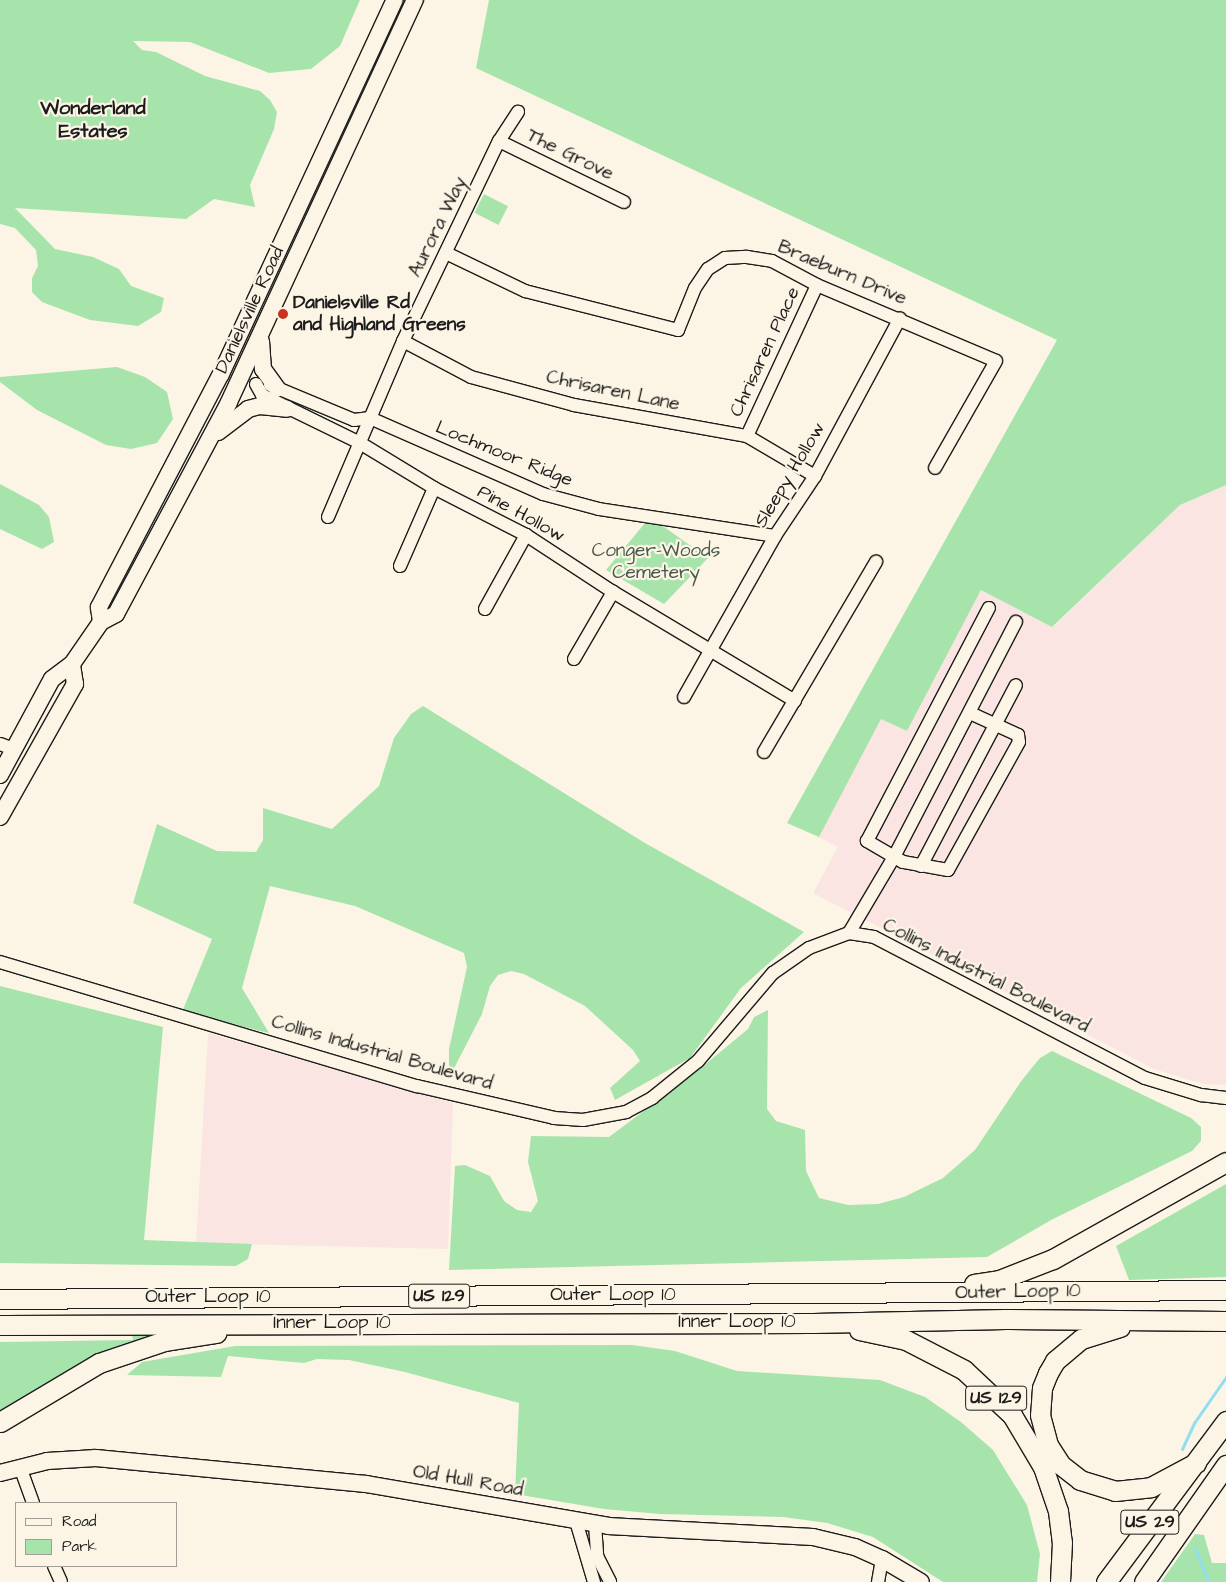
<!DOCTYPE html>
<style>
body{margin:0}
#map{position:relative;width:1226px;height:1582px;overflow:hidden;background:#fcf5e5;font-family:"Architects Daughter",sans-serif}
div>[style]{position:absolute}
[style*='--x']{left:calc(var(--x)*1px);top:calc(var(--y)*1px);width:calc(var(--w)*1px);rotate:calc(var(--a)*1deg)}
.built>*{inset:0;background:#fae5e2}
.green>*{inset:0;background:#a7e4ac;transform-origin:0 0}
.stream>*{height:3px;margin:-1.5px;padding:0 1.5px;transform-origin:1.5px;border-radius:1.5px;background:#90deef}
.roads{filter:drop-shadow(1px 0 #1c1c1c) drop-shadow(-1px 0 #1c1c1c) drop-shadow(0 1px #1c1c1c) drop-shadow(0 -1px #1c1c1c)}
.minor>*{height:12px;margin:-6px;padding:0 6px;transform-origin:6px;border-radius:6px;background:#fcf5e5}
.major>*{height:16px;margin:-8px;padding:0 8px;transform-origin:8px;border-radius:8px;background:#fcf5e5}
.highway>*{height:19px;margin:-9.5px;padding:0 9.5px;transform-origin:9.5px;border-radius:9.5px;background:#fcf5e5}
.dots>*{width:14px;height:14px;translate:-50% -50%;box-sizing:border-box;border:2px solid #fcf5e5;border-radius:50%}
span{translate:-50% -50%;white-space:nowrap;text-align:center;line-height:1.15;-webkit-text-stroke:4.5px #fcf5e5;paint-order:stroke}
.shield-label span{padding:1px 4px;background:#fcf5e5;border:1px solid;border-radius:4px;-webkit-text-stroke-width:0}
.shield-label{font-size:18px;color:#1c1c1c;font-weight:700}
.street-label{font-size:19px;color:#1c1c1c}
.poi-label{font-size:19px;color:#1c1c1c;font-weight:700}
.left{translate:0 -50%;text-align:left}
.park-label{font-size:19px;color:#465847}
.neighbourhood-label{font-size:20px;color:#1c1c1c;font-weight:700}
.legend{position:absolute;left:15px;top:1502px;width:162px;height:65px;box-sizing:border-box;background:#fcf5e5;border:1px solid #a29e95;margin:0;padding:6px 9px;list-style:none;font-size:15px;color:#1c1c1c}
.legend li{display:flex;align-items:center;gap:10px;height:25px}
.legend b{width:25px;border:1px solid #a29e95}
</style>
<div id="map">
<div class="built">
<div style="clip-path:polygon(1226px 485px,1226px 1085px,1203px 1084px,1154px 1069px,813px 893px,838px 847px,819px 837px,881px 718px,907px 731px,981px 590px,1053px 627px,1180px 505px)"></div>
<div style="clip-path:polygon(208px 1033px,453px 1103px,448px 1249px,196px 1243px)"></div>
</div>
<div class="green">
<div style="clip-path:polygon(0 0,360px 0,340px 46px,311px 69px,269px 73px,190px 42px,133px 41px,142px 50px,156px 52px,205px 76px,260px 91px,270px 100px,277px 112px,274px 129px,250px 185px,255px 207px,214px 199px,186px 219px,15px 208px,55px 249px,93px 257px,119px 269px,131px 286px,164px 298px,161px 312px,138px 326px,90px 320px,42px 302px,32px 292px,32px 278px,38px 266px,36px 250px,15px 228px,0 224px)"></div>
<div style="clip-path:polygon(489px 0,1226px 0,1226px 485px,1180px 505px,1052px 627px,981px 590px,907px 731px,881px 719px,819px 837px,787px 823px,1057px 340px,476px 68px)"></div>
<div style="left:484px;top:194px;width:27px;height:21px;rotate:27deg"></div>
<div style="clip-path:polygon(117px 367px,145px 377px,167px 392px,173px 419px,157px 443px,131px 449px,106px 445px,37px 410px,0 382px,0 377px)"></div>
<div style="clip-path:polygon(0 484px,39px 505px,49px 517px,54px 542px,42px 549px,0 529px)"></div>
<div style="clip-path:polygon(650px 517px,708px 558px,664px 604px,606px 570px)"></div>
<div style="clip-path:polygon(423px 706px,645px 843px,804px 932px,741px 988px,690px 1058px,615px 1100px,610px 1088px,640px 1061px,633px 1050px,585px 1006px,524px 974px,511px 971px,498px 975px,490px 986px,482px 1014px,449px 1078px,449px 1049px,467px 967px,464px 953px,355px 906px,270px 886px,242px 988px,269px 1033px,182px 1012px,212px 939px,133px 903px,157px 824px,217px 851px,256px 852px,263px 840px,263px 808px,332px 829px,379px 786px,394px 738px,411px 714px)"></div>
<div style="clip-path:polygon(0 986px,163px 1027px,144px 1240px,252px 1244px,248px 1259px,236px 1266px,0 1263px)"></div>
<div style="clip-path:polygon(768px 1010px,767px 1109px,776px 1121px,805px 1130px,806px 1171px,819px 1198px,848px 1205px,878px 1204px,904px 1197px,943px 1178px,975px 1150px,1022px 1080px,1040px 1058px,1052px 1051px,1191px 1118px,1201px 1127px,1201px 1141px,1192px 1151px,1053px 1219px,987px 1257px,449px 1270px,455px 1166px,465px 1165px,490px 1176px,504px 1201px,517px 1210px,531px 1212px,538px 1201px,528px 1162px,531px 1136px,609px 1137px,696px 1072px,748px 1029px,754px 1017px)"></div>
<div style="clip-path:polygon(1226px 1184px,1226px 1277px,1129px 1280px,1116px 1246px)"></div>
<div style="clip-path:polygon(0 1331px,171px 1331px,0 1417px,0 1342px,133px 1340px,132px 1335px,0 1335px)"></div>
<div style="clip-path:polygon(632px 1345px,675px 1351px,737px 1371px,880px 1380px,925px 1397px,961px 1422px,993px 1450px,1027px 1505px,1040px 1554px,1037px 1582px,943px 1582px,873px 1537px,827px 1523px,783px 1517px,660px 1514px,604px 1509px,515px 1494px,519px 1403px,405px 1372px,349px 1360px,317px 1359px,304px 1363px,228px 1356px,221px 1377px,127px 1375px,142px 1362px,235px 1346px)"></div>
<div style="clip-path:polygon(1195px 1534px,1204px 1535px,1212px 1563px,1226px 1563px,1226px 1582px,1161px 1582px)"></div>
</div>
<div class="stream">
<div style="--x:1182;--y:1449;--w:29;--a:-65"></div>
<div style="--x:1194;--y:1423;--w:56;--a:-55.2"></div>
<div style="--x:1195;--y:1549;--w:36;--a:67"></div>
</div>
<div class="roads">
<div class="minor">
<div style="--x:499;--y:141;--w:139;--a:26"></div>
<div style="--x:446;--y:253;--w:88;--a:25.7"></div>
<div style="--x:525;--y:291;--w:158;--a:14.3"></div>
<div style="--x:678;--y:330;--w:45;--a:-68"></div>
<div style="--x:695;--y:288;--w:23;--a:-56"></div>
<div style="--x:708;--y:269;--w:20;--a:-33"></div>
<div style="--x:725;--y:258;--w:22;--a:-3"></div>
<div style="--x:747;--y:257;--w:25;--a:9"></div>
<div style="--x:772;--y:261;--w:51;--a:28.1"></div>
<div style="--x:817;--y:285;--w:194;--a:23"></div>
<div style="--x:996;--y:361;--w:123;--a:119.7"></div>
<div style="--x:403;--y:341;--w:77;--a:27.9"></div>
<div style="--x:471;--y:377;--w:107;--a:15.2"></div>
<div style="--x:574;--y:405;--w:176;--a:10.2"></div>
<div style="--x:747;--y:436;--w:79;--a:30.5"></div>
<div style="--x:256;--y:384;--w:13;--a:61"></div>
<div style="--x:262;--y:395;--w:109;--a:26.1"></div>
<div style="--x:360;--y:443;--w:87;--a:31.3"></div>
<div style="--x:434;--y:488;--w:103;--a:27.1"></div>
<div style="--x:526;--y:535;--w:104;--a:33.2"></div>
<div style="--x:613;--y:592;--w:212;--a:30.9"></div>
<div style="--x:270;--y:385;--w:91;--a:22.6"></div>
<div style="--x:354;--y:420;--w:16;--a:-7"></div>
<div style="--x:370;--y:418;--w:189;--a:23.7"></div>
<div style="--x:543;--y:494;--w:58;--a:15"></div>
<div style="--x:599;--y:509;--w:178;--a:8.7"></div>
<div style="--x:747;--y:436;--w:166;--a:-65.1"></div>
<div style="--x:328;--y:517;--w:191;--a:-66.9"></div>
<div style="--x:403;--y:341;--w:222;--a:-64.4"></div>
<div style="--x:499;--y:141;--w:35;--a:-57"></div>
<div style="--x:400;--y:566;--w:85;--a:-66.4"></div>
<div style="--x:485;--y:609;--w:85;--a:-61"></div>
<div style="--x:574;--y:659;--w:78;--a:-59.8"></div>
<div style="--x:684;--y:697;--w:185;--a:-60.5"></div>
<div style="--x:775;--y:536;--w:72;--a:-56.3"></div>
<div style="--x:815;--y:476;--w:179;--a:-61.7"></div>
<div style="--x:970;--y:713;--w:53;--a:24.6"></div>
<div style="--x:1018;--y:735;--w:7;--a:82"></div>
<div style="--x:1019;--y:742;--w:146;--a:119"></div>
<div style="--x:948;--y:870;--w:46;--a:-169.9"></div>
<div style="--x:903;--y:862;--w:42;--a:-149.7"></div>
<div style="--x:867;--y:841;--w:263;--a:-62.4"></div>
<div style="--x:0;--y:744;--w:15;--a:20"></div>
<div style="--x:764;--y:752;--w:221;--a:-59.5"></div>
<div style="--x:921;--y:866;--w:204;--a:-62.3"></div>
<div style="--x:849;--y:933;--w:88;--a:-59.4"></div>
<div style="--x:894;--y:857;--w:265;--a:-62.6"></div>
<div style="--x:0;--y:962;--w:435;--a:16.6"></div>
<div style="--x:417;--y:1086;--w:141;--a:13.1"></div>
<div style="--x:554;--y:1118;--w:29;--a:4"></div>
<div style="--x:583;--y:1120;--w:44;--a:-10.5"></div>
<div style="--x:626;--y:1112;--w:30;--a:-28"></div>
<div style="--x:652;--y:1098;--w:59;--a:-38.8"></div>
<div style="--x:698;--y:1061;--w:116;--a:-49.6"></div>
<div style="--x:773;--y:973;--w:44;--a:-34.8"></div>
<div style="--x:809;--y:948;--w:43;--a:-20.6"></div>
<div style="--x:849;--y:933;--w:25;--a:9"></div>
<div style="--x:874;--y:937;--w:305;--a:27.5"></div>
<div style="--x:1145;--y:1078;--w:59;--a:16.9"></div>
<div style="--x:1201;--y:1095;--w:25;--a:7"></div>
<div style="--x:20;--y:1467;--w:38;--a:70"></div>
<div style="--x:576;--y:1521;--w:64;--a:73.6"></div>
<div style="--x:595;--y:1524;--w:32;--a:86"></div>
<div style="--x:597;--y:1556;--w:29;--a:63"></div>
<div style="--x:54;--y:1566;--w:17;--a:66"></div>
<div style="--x:878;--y:1582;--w:23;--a:-80"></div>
</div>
<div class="major">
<div style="--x:261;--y:341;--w:28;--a:86"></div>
<div style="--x:263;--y:369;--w:24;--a:54"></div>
<div style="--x:218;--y:432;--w:38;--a:-37"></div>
<div style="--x:248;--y:409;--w:12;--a:-14"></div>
<div style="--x:260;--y:406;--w:27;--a:6"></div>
<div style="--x:101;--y:622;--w:17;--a:-28"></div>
<div style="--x:116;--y:614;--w:240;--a:-61.9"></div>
<div style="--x:229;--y:402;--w:443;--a:-65.2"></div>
<div style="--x:0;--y:775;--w:109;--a:-61.6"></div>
<div style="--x:52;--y:679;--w:25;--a:-37"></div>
<div style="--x:72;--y:664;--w:51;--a:-55.4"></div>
<div style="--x:101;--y:622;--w:15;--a:-98"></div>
<div style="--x:99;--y:607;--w:263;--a:-62.4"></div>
<div style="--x:221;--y:374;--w:412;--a:-65.1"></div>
<div style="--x:0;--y:817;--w:153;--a:-60.6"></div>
<div style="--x:75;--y:684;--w:20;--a:-99"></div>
<div style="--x:0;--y:1473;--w:49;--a:-14.3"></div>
<div style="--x:47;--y:1461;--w:49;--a:-3.5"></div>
<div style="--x:96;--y:1458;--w:271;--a:5.5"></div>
<div style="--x:366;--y:1484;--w:246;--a:9.8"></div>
<div style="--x:608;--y:1526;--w:205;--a:3.1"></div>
<div style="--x:813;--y:1537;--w:43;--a:13.4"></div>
<div style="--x:855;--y:1547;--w:30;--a:24"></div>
<div style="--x:882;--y:1559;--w:45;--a:30.5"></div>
</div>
<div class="highway">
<div style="--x:974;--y:1284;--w:25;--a:-9"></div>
<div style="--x:999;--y:1280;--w:58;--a:-21.3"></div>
<div style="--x:1053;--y:1259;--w:198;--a:-29.3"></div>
<div style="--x:0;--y:1299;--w:1226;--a:-0.42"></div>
<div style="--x:0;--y:1325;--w:813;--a:-0.14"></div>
<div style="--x:813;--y:1323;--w:192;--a:-1.2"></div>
<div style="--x:1005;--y:1319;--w:221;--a:0.5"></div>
<div style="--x:1120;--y:1327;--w:41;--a:162.9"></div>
<div style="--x:1081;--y:1339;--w:34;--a:140"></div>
<div style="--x:1055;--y:1361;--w:14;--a:120"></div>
<div style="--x:1048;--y:1373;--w:16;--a:112"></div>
<div style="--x:1042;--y:1388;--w:27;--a:94"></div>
<div style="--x:1040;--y:1415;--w:31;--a:75"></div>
<div style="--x:1048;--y:1445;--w:24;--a:57"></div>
<div style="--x:1061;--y:1465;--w:24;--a:38"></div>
<div style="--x:1080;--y:1480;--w:37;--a:17"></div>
<div style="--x:1115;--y:1491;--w:36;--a:-6"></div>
<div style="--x:1151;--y:1487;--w:51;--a:-28.1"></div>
<div style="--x:859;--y:1330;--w:48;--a:12"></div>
<div style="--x:906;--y:1340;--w:65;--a:27.3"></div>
<div style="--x:964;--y:1370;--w:66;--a:43.2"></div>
<div style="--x:1012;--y:1415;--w:61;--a:59.2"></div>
<div style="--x:1043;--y:1467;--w:46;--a:71.2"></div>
<div style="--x:1058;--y:1511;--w:31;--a:83"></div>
<div style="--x:1062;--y:1542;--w:40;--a:92.9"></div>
<div style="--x:0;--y:1422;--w:115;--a:-30.8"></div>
<div style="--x:99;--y:1363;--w:69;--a:-18.7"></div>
<div style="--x:164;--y:1341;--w:53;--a:-8.7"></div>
<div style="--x:1106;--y:1582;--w:201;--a:-53.3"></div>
<div style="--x:1144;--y:1582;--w:143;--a:-55"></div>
</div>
</div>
<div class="dots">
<div style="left:283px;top:314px;background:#c8321e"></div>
</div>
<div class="shield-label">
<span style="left:439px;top:1296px">US 129</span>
<span style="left:996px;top:1398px">US 129</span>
<span style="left:1150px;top:1522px">US 29</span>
</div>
<div class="street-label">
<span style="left:570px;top:155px;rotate:26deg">The Grove</span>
<span style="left:438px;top:227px;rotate:-64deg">Aurora Way</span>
<span style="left:842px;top:273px;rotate:23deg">Braeburn Drive</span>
<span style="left:250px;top:310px;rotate:-65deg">Danielsville Road</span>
<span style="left:765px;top:352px;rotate:-65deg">Chrisaren Place</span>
<span style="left:613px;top:391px;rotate:12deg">Chrisaren Lane</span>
<span style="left:504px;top:454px;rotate:22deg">Lochmoor Ridge</span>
<span style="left:790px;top:475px;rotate:-59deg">Sleepy Hollow</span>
<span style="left:521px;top:514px;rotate:29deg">Pine Hollow</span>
<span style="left:986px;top:976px;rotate:27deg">Collins Industrial Boulevard</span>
<span style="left:382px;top:1053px;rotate:16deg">Collins Industrial Boulevard</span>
<span style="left:1018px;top:1292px;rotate:-1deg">Outer Loop 10</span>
<span style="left:613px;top:1295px">Outer Loop 10</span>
<span style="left:208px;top:1297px">Outer Loop 10</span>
<span style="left:737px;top:1322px">Inner Loop 10</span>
<span style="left:332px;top:1323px">Inner Loop 10</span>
<span style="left:468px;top:1481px;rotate:10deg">Old Hull Road</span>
</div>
<div class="poi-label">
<span class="left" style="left:293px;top:314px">Danielsville Rd<br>and Highland Greens</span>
</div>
<div class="park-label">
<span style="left:656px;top:562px">Conger-Woods<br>Cemetery</span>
</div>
<div class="neighbourhood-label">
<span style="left:93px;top:120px">Wonderland<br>Estates</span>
</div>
<ul class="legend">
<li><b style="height:6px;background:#fcf5e5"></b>Road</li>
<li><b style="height:14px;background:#a7e4ac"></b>Park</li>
</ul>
</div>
